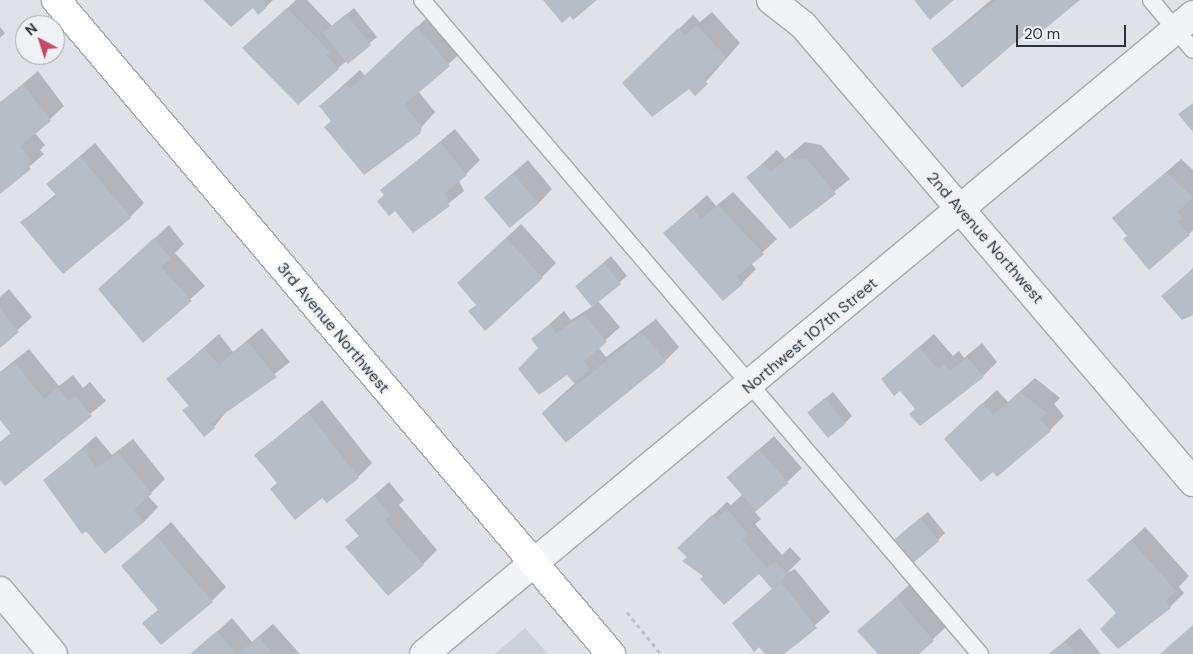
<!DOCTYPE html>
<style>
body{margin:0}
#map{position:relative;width:1193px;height:654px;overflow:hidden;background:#dfe3e8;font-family:"DM Sans",sans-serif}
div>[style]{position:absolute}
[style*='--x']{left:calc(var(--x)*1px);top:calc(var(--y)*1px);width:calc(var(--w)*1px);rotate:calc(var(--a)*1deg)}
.built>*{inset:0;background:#cdd2d9}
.shadow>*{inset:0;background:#0003}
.building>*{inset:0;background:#b7bdc4;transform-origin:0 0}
.path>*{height:3px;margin-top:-1.5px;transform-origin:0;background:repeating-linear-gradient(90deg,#bec1c6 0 4px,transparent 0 8px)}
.roads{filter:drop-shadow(1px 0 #a5aab2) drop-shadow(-1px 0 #a5aab2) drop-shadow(0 1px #a5aab2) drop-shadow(0 -1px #a5aab2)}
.lane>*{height:16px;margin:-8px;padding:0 8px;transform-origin:8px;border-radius:8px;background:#f2f3f6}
.street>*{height:28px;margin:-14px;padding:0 14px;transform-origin:14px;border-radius:14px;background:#f2f3f6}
.secondary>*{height:28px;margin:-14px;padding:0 14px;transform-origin:14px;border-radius:14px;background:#fff}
span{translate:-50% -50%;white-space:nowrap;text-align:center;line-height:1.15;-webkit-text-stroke:4px #eef2f5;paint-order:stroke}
.street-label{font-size:16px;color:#29323e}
.north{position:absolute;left:15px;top:15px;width:50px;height:50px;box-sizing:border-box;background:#eef2f5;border:1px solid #9fa5ac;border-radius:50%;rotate:320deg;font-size:14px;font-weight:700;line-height:20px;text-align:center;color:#29323e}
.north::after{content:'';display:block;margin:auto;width:18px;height:22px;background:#c64a65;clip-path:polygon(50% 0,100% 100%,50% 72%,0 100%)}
.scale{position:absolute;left:1016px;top:25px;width:110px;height:22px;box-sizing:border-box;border:2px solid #29323e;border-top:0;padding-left:6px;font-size:15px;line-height:18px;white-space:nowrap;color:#29323e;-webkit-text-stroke:4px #eef2f5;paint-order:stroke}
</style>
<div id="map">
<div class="built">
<div style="clip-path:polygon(525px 628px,548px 654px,495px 654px)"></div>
</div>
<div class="shadow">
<div style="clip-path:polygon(207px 0,273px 0,266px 7px)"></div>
<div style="clip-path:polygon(296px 0,307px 0,332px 26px,354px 8px,377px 37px,338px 68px,244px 48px)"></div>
<div style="clip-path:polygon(991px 0,1078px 0,1025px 32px,933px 49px)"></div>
<div style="clip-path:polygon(712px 12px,740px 43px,695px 94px,689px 88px,624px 83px,693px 15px,700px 22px)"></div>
<div style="clip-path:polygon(432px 13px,463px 51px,418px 91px,435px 112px,418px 131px,320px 106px,360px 70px,365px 76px)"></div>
<div style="clip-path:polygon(0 27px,5px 33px,0 38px)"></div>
<div style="clip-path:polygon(38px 71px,64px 106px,35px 133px,45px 145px,40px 150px,44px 154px,0 192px,0 103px)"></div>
<div style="clip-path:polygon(455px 129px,480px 160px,459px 181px,464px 191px,413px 232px,382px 190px)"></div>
<div style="clip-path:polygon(805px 142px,821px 145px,850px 179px,790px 227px,748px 177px,777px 150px,785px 159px)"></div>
<div style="clip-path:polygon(95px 143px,144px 203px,130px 217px,22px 222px,56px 194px,48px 184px)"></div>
<div style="clip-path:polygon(1181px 159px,1193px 170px,1193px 230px,1189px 234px,1129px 235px,1114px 218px)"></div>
<div style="clip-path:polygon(528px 160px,552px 189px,538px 204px,486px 197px)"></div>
<div style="clip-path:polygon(733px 192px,777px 239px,751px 263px,756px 269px,742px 283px,665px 233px,707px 195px,716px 206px)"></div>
<div style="clip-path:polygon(521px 224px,556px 263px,542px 277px,477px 305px,473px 269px)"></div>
<div style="clip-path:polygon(169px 225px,184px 244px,175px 253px,205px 286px,143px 341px,99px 289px)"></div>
<div style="clip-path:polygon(611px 256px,627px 276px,598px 301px,620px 327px,598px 347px,606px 357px,656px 319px,679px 347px,665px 361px,543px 412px,575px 383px,533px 339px,564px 311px,571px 320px,593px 306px,576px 286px)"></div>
<div style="clip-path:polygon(1193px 268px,1193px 312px,1163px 296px)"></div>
<div style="clip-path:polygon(9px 289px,32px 317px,0 346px,0 297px)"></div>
<div style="clip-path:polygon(262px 328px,290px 362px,227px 411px,214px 427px,184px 410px,190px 405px,168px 379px,219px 334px,233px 352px)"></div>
<div style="clip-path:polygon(934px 334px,953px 356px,959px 351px,964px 358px,982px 343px,997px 362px,983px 376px,916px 409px,900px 389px,882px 379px)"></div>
<div style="clip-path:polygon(29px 349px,59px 386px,73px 375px,83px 388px,90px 382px,106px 401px,5px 484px,0 478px,0 442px,12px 432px,0 418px,0 372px)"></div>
<div style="clip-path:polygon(1035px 378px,1060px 398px,1054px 404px,1064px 416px,1050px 430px,960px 424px,997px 390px,1008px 402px)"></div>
<div style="clip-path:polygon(833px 392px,852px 416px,845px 423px,816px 406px)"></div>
<div style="clip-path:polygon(322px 400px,372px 463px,358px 477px,322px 496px,278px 483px,256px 455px)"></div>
<div style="clip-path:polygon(96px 436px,112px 455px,133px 439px,165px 479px,148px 496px,158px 507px,144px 522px,45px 480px)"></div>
<div style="clip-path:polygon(774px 436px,802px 468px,755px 512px,761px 519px,755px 524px,782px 555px,790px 547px,801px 559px,787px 573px,795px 569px,830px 612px,782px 654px,766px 654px,733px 623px,773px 588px,759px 573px,705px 576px,688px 557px,693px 534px,727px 502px,731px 505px,743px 494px,743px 464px)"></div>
<div style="clip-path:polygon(389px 482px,404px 500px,399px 505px,437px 550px,423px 564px,347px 547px,360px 535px,347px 520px)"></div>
<div style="clip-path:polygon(928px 512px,945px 533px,938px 540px,902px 533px)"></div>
<div style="clip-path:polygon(171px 522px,226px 587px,212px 601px,144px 623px,159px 609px,122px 566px)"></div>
<div style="clip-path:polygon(1145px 527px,1189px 576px,1179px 587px,1184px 593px,1170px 607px,1118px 648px,1117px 613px,1103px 566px)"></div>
<div style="clip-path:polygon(910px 584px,947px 626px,917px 654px,879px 654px,859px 631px)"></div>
<div style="clip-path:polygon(232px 618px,252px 642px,273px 624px,300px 654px,192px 654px)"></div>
<div style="clip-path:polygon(1080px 628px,1101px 654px,1049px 654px)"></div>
</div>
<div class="building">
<div style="clip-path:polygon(203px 0,263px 0,266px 8px,258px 15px,253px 8px,231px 27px)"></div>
<div style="clip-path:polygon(543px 0,597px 0,573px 20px,570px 16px,562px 23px)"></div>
<div style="clip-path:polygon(914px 0,954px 0,930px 20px)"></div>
<div style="clip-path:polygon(997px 0,1080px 0,1030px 41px,1025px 34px,962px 88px,931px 49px)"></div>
<div style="clip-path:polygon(287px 8px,330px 52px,326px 55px,339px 69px,298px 105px,242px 48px)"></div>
<div style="left:346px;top:14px;width:40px;height:30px;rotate:51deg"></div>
<div style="clip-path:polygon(697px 25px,727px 58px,704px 79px,708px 84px,695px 96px,689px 89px,652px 117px,622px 83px,678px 28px,685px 35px)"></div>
<div style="clip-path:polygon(417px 26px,450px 66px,404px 105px,422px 127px,420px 134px,364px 175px,324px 127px,331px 121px,319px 106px,346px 84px,350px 89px)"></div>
<div style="clip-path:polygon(23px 84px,51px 121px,20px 146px,31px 160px,27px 164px,31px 169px,0 194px,0 102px)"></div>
<div style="clip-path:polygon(1193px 103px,1193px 132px,1178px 114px)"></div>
<div style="clip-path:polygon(440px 142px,467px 175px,444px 194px,450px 206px,413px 233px,395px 211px,389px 216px,377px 201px,384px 195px,380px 190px)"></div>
<div style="clip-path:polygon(80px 156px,131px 218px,63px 274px,20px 222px,57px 196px,46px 184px)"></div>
<div style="clip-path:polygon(790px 156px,794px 160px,807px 159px,836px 194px,790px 229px,746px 177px,763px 164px,770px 172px)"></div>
<div style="clip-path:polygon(1166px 172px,1193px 198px,1177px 212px,1183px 218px,1178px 222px,1190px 235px,1149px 270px,1123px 239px,1127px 236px,1112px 218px)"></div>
<div style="left:513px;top:173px;width:40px;height:38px;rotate:50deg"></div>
<div style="clip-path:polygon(718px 205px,764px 254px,737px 276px,743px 284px,723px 301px,663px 233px,692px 208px,701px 219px)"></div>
<div style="clip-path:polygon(154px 238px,171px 259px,161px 267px,192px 301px,143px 343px,98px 289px)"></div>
<div style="clip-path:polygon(506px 238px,543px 278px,485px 331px,468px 311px,476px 305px,457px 283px)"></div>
<div style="left:604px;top:263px;width:27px;height:37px;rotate:51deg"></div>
<div style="clip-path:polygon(1193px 269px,1193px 315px,1182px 320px,1161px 296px)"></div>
<div style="clip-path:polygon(0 309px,19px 332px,0 348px)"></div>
<div style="clip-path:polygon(584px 315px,607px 342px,584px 361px,590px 370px,574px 383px,567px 375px,539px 395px,518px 369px,538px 348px,531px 339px,550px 324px,556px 333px)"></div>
<div style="left:642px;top:332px;width:38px;height:129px;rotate:51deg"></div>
<div style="clip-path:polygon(247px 341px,277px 377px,211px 423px,215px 428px,204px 437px,182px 410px,189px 406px,166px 379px,204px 348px,219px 365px)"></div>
<div style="clip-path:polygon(919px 347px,938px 369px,944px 364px,950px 371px,967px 357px,984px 377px,920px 426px,909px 414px,915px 409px,900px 391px,894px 396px,881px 379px)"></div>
<div style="clip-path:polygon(14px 362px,44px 399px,58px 388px,68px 401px,76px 396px,92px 416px,5px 486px,0 480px,0 443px,11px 434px,0 420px,0 374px)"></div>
<div style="clip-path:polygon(1020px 392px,1047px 413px,1040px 419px,1051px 431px,997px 477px,993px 472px,981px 482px,944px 439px,982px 403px,993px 415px)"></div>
<div style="left:825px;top:398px;width:33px;height:23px;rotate:51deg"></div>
<div style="clip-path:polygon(308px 413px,359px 478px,327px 503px,322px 498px,295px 520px,270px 489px,277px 483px,254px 455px)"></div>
<div style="clip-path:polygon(82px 449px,97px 468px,118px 452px,152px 494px,134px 509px,144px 522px,105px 554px,86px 531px,82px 534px,43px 480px)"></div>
<div style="left:759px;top:449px;width:45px;height:43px;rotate:49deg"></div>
<div style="clip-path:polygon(374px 495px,391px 515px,385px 520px,424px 565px,388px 596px,345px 547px,359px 536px,345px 520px)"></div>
<div style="clip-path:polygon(727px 509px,748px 534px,742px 539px,767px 568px,775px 561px,788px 574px,772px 589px,759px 574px,724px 605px,700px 579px,703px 576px,682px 561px,687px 557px,677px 548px,712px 515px,716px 518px)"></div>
<div style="left:920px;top:518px;width:30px;height:35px;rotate:50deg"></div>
<div style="clip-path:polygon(156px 536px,213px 602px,161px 645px,142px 623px,158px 610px,121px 566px)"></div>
<div style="clip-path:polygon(1131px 540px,1176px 591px,1165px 601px,1171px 608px,1118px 649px,1100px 629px,1116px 613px,1087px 580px)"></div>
<div style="clip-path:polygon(781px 582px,817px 628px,784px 654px,765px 654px,759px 647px,754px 652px,732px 623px)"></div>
<div style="clip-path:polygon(896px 597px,934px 641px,919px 654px,878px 654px,857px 631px)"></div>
<div style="clip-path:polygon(1193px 625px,1193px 654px,1160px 654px)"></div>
<div style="clip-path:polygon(217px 631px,236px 654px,190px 654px)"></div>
<div style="clip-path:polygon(259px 637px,273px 654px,238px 654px)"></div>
<div style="clip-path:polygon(1065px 642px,1076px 654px,1050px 654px)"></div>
</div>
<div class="path">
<div style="--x:627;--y:612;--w:54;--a:51"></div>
</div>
<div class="roads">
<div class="lane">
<div style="--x:422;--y:0;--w:860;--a:49.53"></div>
<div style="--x:1151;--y:0;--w:65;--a:50"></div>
</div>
<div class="street">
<div style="--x:771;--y:0;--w:41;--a:38"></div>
<div style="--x:803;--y:25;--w:601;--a:49.52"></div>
<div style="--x:0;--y:591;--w:82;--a:49.9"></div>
<div style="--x:424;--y:654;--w:1000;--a:-39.72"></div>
</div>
<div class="secondary">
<div style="--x:56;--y:0;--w:858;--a:49.68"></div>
</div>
</div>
<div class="street-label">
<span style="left:985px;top:238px;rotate:49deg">2nd Avenue Northwest</span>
<span style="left:333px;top:328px;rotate:50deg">3rd Avenue Northwest</span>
<span style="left:810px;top:336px;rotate:-40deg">Northwest 107th Street</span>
</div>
<div class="north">N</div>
<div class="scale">20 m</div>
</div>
